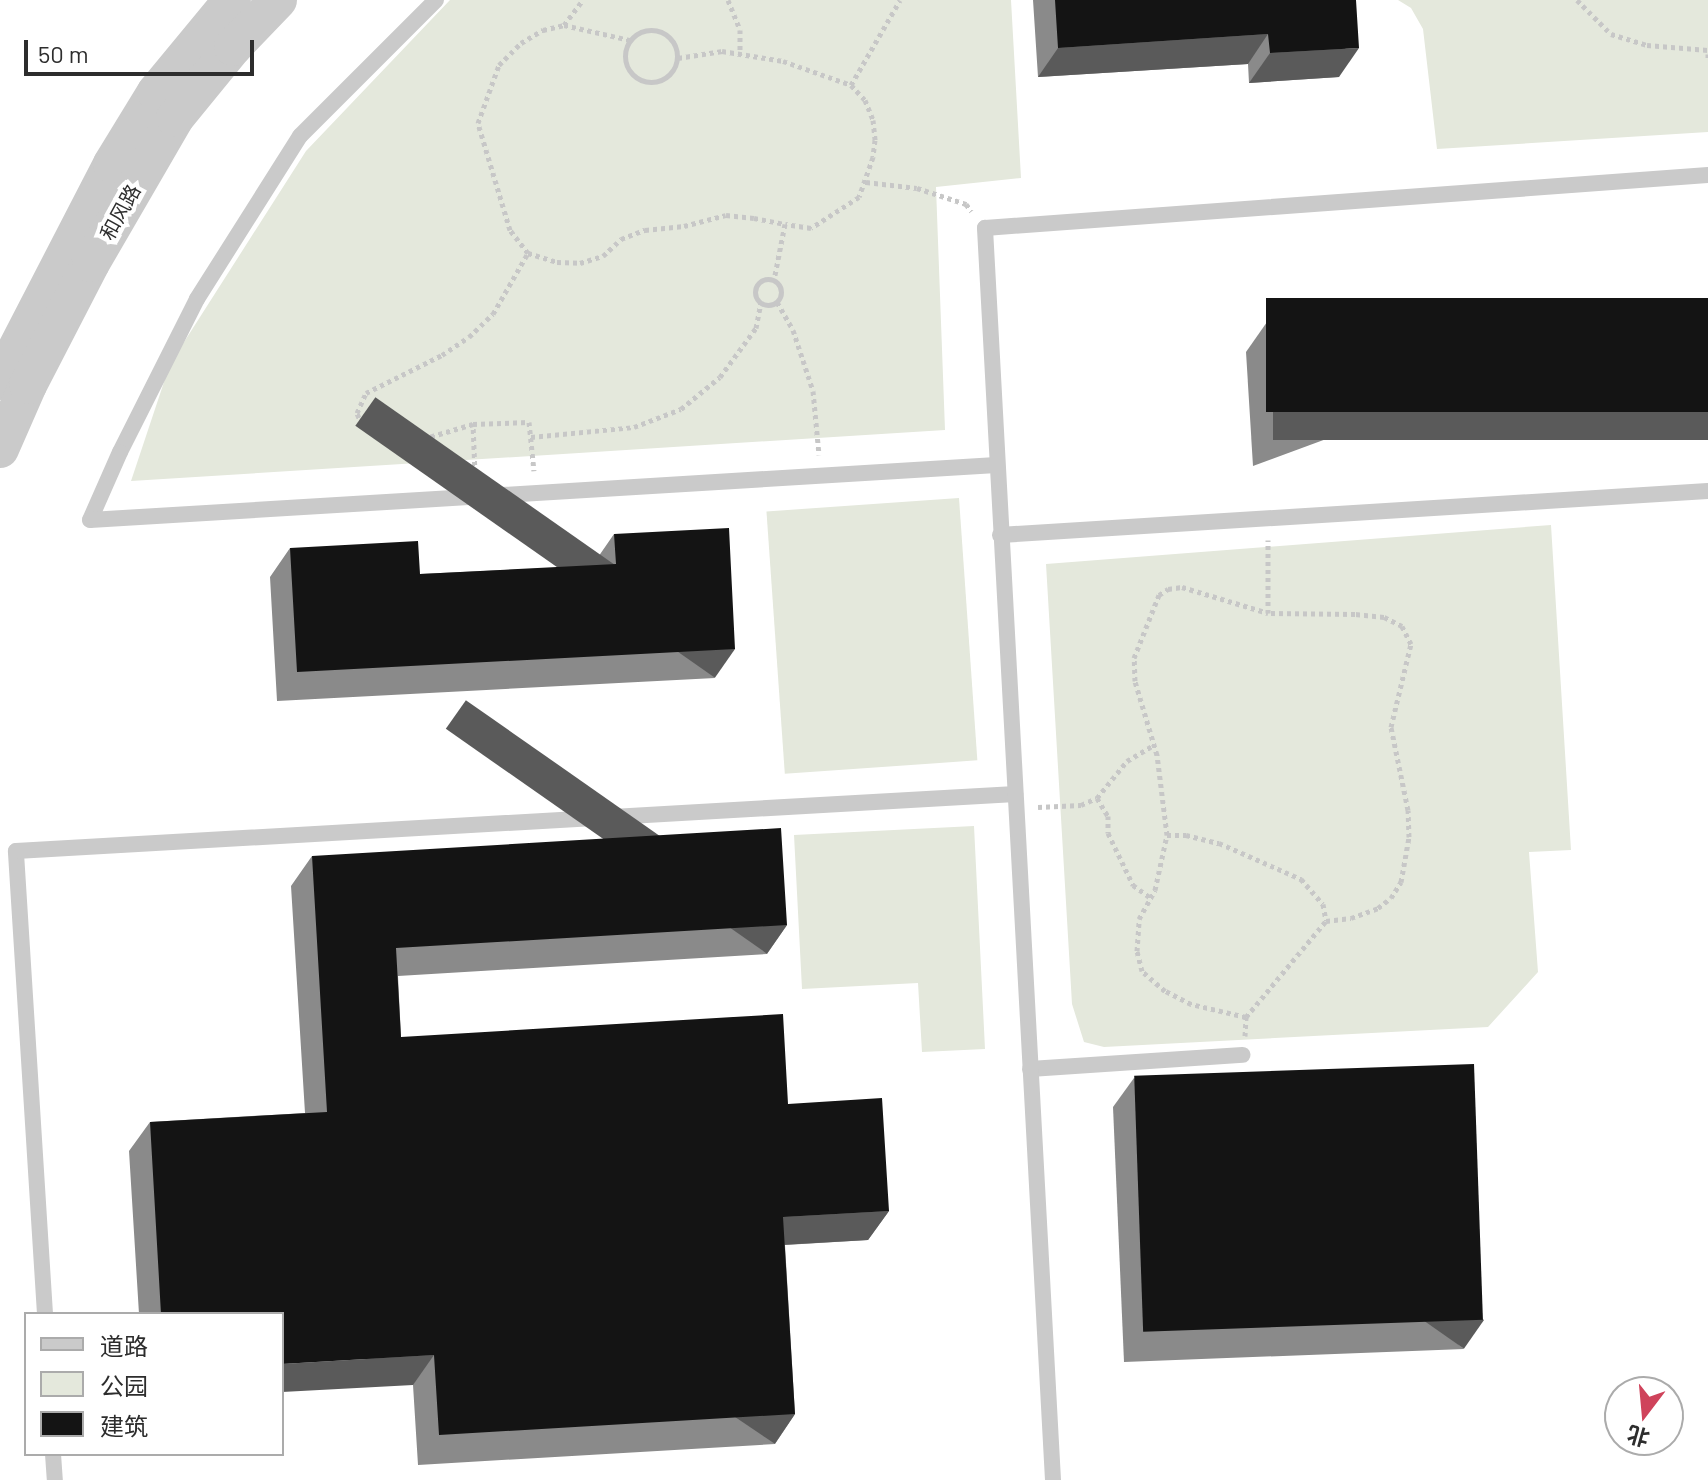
<!DOCTYPE html>
<meta charset="utf-8">
<style>
body{margin:0}
#map{position:relative;width:1708px;height:1480px;overflow:hidden;background:#fff;font-family:Barlow,"Noto Sans SC",sans-serif}
div>[style]{position:absolute}
[style*='--x']{left:calc(var(--x)*1px);top:calc(var(--y)*1px);width:calc(var(--w)*1px);rotate:calc(var(--a)*1deg)}
.green>*{inset:0;background:#e4e8dc;transform-origin:0 0}
.path>*{height:5px;margin-top:-2.5px;transform-origin:0;background:repeating-linear-gradient(90deg,#c7c7c7 0 4px,transparent 0 8px)}
.path>.ring{margin:-2.5px;padding:0;box-sizing:content-box;background:none;border:5px solid #c7c7c7;border-radius:50%}
.service>*{height:16px;margin:-8px;padding:0 8px;transform-origin:8px;border-radius:8px;background:#cacaca}
.tertiary>*{height:38px;margin:-19px;padding:0 19px;transform-origin:19px;border-radius:19px;background:#cacaca}
.wall>*{inset:0;background:#8a8a8a}
.shaded-wall>*{inset:0;background:#5a5a5a;transform-origin:0 0}
.building>*{inset:0;background:#141414;transform-origin:0 0}
span{translate:-50% -50%;white-space:nowrap;text-align:center;line-height:1.15;-webkit-text-stroke:8px #fff;paint-order:stroke}
.street-label{font-size:20px;color:#2d2d2d}
.legend{position:absolute;left:24px;top:1312px;width:260px;height:144px;box-sizing:border-box;background:#fff;border:2px solid #ababab;margin:0;padding:10px 14px;list-style:none;font-size:24px;color:#2d2d2d}
.legend li{display:flex;align-items:center;gap:16px;height:40px}
.legend b{width:40px;border:2px solid #ababab}
.north{position:absolute;left:1604px;top:1376px;width:80px;height:80px;box-sizing:border-box;background:#fff;border:2px solid #ababab;border-radius:50%;rotate:196deg;font-size:22px;font-weight:700;line-height:32px;text-align:center;color:#2d2d2d}
.north::after{content:'';display:block;margin:auto;width:28px;height:36px;background:#cf435b;clip-path:polygon(50% 0,100% 100%,50% 72%,0 100%)}
.scale{position:absolute;left:24px;top:40px;width:230px;height:36px;box-sizing:border-box;border:4px solid #2d2d2d;border-top:0;padding-left:10px;font-size:24px;line-height:28px;white-space:nowrap;color:#2d2d2d;-webkit-text-stroke:6px #fff;paint-order:stroke}
</style>
<div id="map">
<div class="green">
<div style="clip-path:polygon(450px 0,1011px 0,1021px 178px,936px 187px,945px 430px,131px 481px,170px 364px,306px 151px)"></div>
<div style="clip-path:polygon(1398px 0,1708px 0,1708px 132px,1437px 149px,1423px 29px,1411px 8px)"></div>
<div style="left:959px;top:498px;width:263px;height:193px;rotate:86deg"></div>
<div style="clip-path:polygon(1551px 525px,1571px 850px,1529px 852px,1538px 972px,1488px 1027px,1104px 1047px,1084px 1042px,1072px 1004px,1046px 564px)"></div>
<div style="clip-path:polygon(974px 826px,985px 1049px,922px 1052px,918px 983px,802px 989px,794px 835px)"></div>
</div>
<div class="path">
<div style="--x:728;--y:0;--w:32;--a:68"></div>
<div style="--x:740;--y:30;--w:24;--a:90"></div>
<div style="--x:1577;--y:0;--w:48;--a:45"></div>
<div style="--x:1611;--y:34;--w:38;--a:17"></div>
<div style="--x:1647;--y:45;--w:61;--a:4.7"></div>
<div style="--x:564;--y:25;--w:31;--a:-53"></div>
<div class="ring" style="left:625px;top:30px;width:47px;height:47px"></div>
<div style="--x:1708;--y:54;--w:7;--a:90"></div>
<div style="--x:678;--y:58;--w:45;--a:-9"></div>
<div style="--x:722;--y:51;--w:62;--a:9.3"></div>
<div style="--x:783;--y:61;--w:72;--a:19.4"></div>
<div style="--x:851;--y:85;--w:21;--a:47"></div>
<div style="--x:865;--y:100;--w:22;--a:68"></div>
<div style="--x:873;--y:120;--w:20;--a:84"></div>
<div style="--x:875;--y:140;--w:17;--a:97"></div>
<div style="--x:873;--y:157;--w:42;--a:109.3"></div>
<div style="--x:859;--y:197;--w:57;--a:147.1"></div>
<div style="--x:811;--y:228;--w:26;--a:-171"></div>
<div style="--x:851;--y:85;--w:98;--a:-60"></div>
<div style="--x:866;--y:182;--w:51;--a:6.7"></div>
<div style="--x:917;--y:188;--w:52;--a:18.1"></div>
<div style="--x:966;--y:204;--w:9;--a:54"></div>
<div style="--x:528;--y:253;--w:30;--a:17"></div>
<div style="--x:557;--y:262;--w:23;--a:2"></div>
<div style="--x:580;--y:263;--w:24;--a:-17"></div>
<div style="--x:603;--y:256;--w:25;--a:-43"></div>
<div style="--x:621;--y:239;--w:26;--a:-21"></div>
<div style="--x:645;--y:230;--w:39;--a:-6"></div>
<div style="--x:684;--y:226;--w:43;--a:-14.7"></div>
<div style="--x:726;--y:215;--w:28;--a:6"></div>
<div style="--x:754;--y:218;--w:32;--a:11"></div>
<div style="--x:785;--y:224;--w:57;--a:101.1"></div>
<div class="ring" style="left:755px;top:279px;width:21px;height:21px"></div>
<div style="--x:777;--y:302;--w:32;--a:60"></div>
<div style="--x:793;--y:330;--w:64;--a:71.8"></div>
<div style="--x:813;--y:391;--w:64;--a:84.6"></div>
<div style="--x:473;--y:424;--w:49;--a:163.4"></div>
<div style="--x:426;--y:438;--w:48;--a:-175.2"></div>
<div style="--x:378;--y:434;--w:18;--a:-151"></div>
<div style="--x:362;--y:425;--w:13;--a:-113"></div>
<div style="--x:357;--y:413;--w:22;--a:-66"></div>
<div style="--x:366;--y:393;--w:85;--a:-26.6"></div>
<div style="--x:442;--y:355;--w:32;--a:-34"></div>
<div style="--x:469;--y:337;--w:33;--a:-44"></div>
<div style="--x:493;--y:314;--w:70;--a:-60.2"></div>
<div style="--x:528;--y:253;--w:29;--a:-128"></div>
<div style="--x:510;--y:230;--w:112;--a:-106.7"></div>
<div style="--x:478;--y:123;--w:62;--a:-70.1"></div>
<div style="--x:499;--y:65;--w:31;--a:-45"></div>
<div style="--x:521;--y:43;--w:26;--a:-31"></div>
<div style="--x:543;--y:30;--w:22;--a:-13"></div>
<div style="--x:564;--y:25;--w:68;--a:12.8"></div>
<div style="--x:531;--y:437;--w:103;--a:-5.5"></div>
<div style="--x:634;--y:427;--w:50;--a:-21"></div>
<div style="--x:681;--y:409;--w:50;--a:-39.4"></div>
<div style="--x:720;--y:377;--w:61;--a:-53.7"></div>
<div style="--x:756;--y:328;--w:25;--a:-79"></div>
<div style="--x:475;--y:473;--w:49;--a:-92.3"></div>
<div style="--x:473;--y:424;--w:56;--a:-2"></div>
<div style="--x:529;--y:422;--w:49;--a:84.2"></div>
<div style="--x:1097;--y:798;--w:21;--a:59"></div>
<div style="--x:1108;--y:816;--w:17;--a:90"></div>
<div style="--x:1108;--y:833;--w:58;--a:64.3"></div>
<div style="--x:1133;--y:885;--w:22;--a:36"></div>
<div style="--x:1038;--y:807;--w:43;--a:-2.7"></div>
<div style="--x:1081;--y:805;--w:17;--a:-24"></div>
<div style="--x:1097;--y:798;--w:48;--a:-51"></div>
<div style="--x:1127;--y:761;--w:31;--a:-31"></div>
<div style="--x:1167;--y:835;--w:19;--a:0"></div>
<div style="--x:1186;--y:835;--w:34;--a:14"></div>
<div style="--x:1219;--y:843;--w:90;--a:23.7"></div>
<div style="--x:1301;--y:879;--w:33;--a:49"></div>
<div style="--x:1323;--y:904;--w:17;--a:80"></div>
<div style="--x:1246;--y:1017;--w:125;--a:-50.2"></div>
<div style="--x:1326;--y:921;--w:25;--a:-7"></div>
<div style="--x:1351;--y:918;--w:29;--a:-20"></div>
<div style="--x:1378;--y:908;--w:16;--a:-38"></div>
<div style="--x:1391;--y:898;--w:19;--a:-58"></div>
<div style="--x:1401;--y:882;--w:46;--a:-79.9"></div>
<div style="--x:1409;--y:837;--w:27;--a:-92"></div>
<div style="--x:1408;--y:810;--w:85;--a:-101.6"></div>
<div style="--x:1391;--y:727;--w:85;--a:-76.5"></div>
<div style="--x:1411;--y:644;--w:20;--a:-117"></div>
<div style="--x:1402;--y:626;--w:20;--a:-153"></div>
<div style="--x:1384;--y:617;--w:29;--a:-174"></div>
<div style="--x:1355;--y:614;--w:87;--a:-179.3"></div>
<div style="--x:1245;--y:1036;--w:19;--a:-87"></div>
<div style="--x:1246;--y:1017;--w:57;--a:-166.7"></div>
<div style="--x:1191;--y:1004;--w:29;--a:-153"></div>
<div style="--x:1165;--y:991;--w:30;--a:-139"></div>
<div style="--x:1142;--y:971;--w:21;--a:-104"></div>
<div style="--x:1137;--y:951;--w:32;--a:-86"></div>
<div style="--x:1139;--y:919;--w:33;--a:-61"></div>
<div style="--x:1155;--y:890;--w:56;--a:-77.7"></div>
<div style="--x:1167;--y:835;--w:81;--a:-97.1"></div>
<div style="--x:1157;--y:755;--w:77;--a:-106.6"></div>
<div style="--x:1135;--y:681;--w:23;--a:-92"></div>
<div style="--x:1134;--y:658;--w:68;--a:-68.4"></div>
<div style="--x:1159;--y:595;--w:11;--a:-34"></div>
<div style="--x:1168;--y:589;--w:14;--a:-8"></div>
<div style="--x:1182;--y:587;--w:90;--a:16.8"></div>
<div style="--x:1268;--y:613;--w:73;--a:-90"></div>
</div>
<div class="service">
<div style="--x:436;--y:0;--w:192;--a:135"></div>
<div style="--x:300;--y:136;--w:193;--a:122.3"></div>
<div style="--x:197;--y:299;--w:171;--a:116.7"></div>
<div style="--x:120;--y:452;--w:74;--a:113.8"></div>
<div style="--x:90;--y:520;--w:908;--a:-3.47"></div>
<div style="--x:1000;--y:535;--w:709;--a:-3.56"></div>
<div style="--x:1030;--y:1069;--w:213;--a:-3.8"></div>
<div style="--x:45;--y:1314;--w:464;--a:-93.6"></div>
<div style="--x:16;--y:851;--w:1001;--a:-3.27"></div>
<div style="--x:53;--y:1454;--w:26;--a:86"></div>
<div style="--x:1053;--y:1480;--w:1254;--a:-93.11"></div>
<div style="--x:985;--y:228;--w:725;--a:-4.19"></div>
</div>
<div class="tertiary">
<div style="--x:0;--y:381;--w:244;--a:-62.7"></div>
<div style="--x:112;--y:164;--w:84;--a:-58.6"></div>
<div style="--x:156;--y:92;--w:119;--a:-50.4"></div>
<div style="--x:0;--y:449;--w:70;--a:-66.4"></div>
<div style="--x:28;--y:385;--w:137;--a:-62.7"></div>
<div style="--x:91;--y:263;--w:168;--a:-59.9"></div>
<div style="--x:175;--y:118;--w:92;--a:-50.8"></div>
<div style="--x:233;--y:47;--w:65;--a:-46.2"></div>
</div>
<div class="wall">
<div style="clip-path:polygon(1033px 0,1356px 0,1339px 77px,1249px 83px,1248px 64px,1038px 77px)"></div>
<div style="clip-path:polygon(1708px 298px,1253px 466px,1246px 352px,1267px 322px)"></div>
<div style="clip-path:polygon(614px 534px,715px 678px,277px 701px,270px 577px,290px 548px,420px 574px,594px 566px,594px 563px)"></div>
<div style="clip-path:polygon(312px 856px,787px 925px,767px 954px,398px 976px,401px 1037px,788px 1104px,889px 1211px,868px 1240px,785px 1245px,795px 1414px,775px 1444px,418px 1465px,413px 1385px,282px 1314px,139px 1314px,129px 1151px,150px 1122px,305px 1113px,291px 886px)"></div>
<div style="clip-path:polygon(1134px 1078px,1464px 1349px,1124px 1362px,1113px 1107px)"></div>
</div>
<div class="shaded-wall">
<div style="clip-path:polygon(1268px 34px,1248px 64px,1038px 77px,1058px 48px)"></div>
<div style="clip-path:polygon(1359px 48px,1339px 77px,1249px 83px,1270px 53px)"></div>
<div style="left:1708px;top:412px;width:28px;height:435px;rotate:90deg"></div>
<div style="left:735px;top:649px;width:35px;height:439px;rotate:125deg"></div>
<div style="left:787px;top:925px;width:35px;height:392px;rotate:125deg"></div>
<div style="clip-path:polygon(889px 1211px,868px 1240px,763px 1246px,783px 1217px)"></div>
<div style="left:1484px;top:1320px;width:35px;height:340px;rotate:125deg"></div>
<div style="clip-path:polygon(434px 1355px,413px 1385px,282px 1392px,282px 1364px)"></div>
<div style="left:795px;top:1414px;width:36px;height:357px;rotate:124deg"></div>
</div>
<div class="building">
<div style="clip-path:polygon(1055px 0,1356px 0,1359px 48px,1270px 53px,1268px 34px,1058px 48px)"></div>
<div style="left:1708px;top:298px;width:114px;height:442px;rotate:90deg"></div>
<div style="clip-path:polygon(729px 528px,735px 649px,297px 672px,290px 548px,418px 541px,420px 574px,616px 564px,614px 534px)"></div>
<div style="clip-path:polygon(781px 828px,787px 925px,396px 948px,401px 1037px,783px 1014px,788px 1104px,882px 1098px,889px 1211px,783px 1217px,795px 1414px,439px 1435px,434px 1355px,282px 1364px,282px 1314px,161px 1314px,150px 1122px,327px 1112px,312px 856px)"></div>
<div style="left:1474px;top:1064px;width:256px;height:340px;rotate:88deg"></div>
</div>
<div class="street-label">
<span style="left:120px;top:212px;rotate:-61deg">和风路</span>
</div>
<ul class="legend">
<li><b style="height:10px;background:#cacaca"></b>道路</li>
<li><b style="height:22px;background:#e4e8dc"></b>公园</li>
<li><b style="height:22px;background:#141414"></b>建筑</li>
</ul>
<div class="north">北</div>
<div class="scale">50 m</div>
</div>
